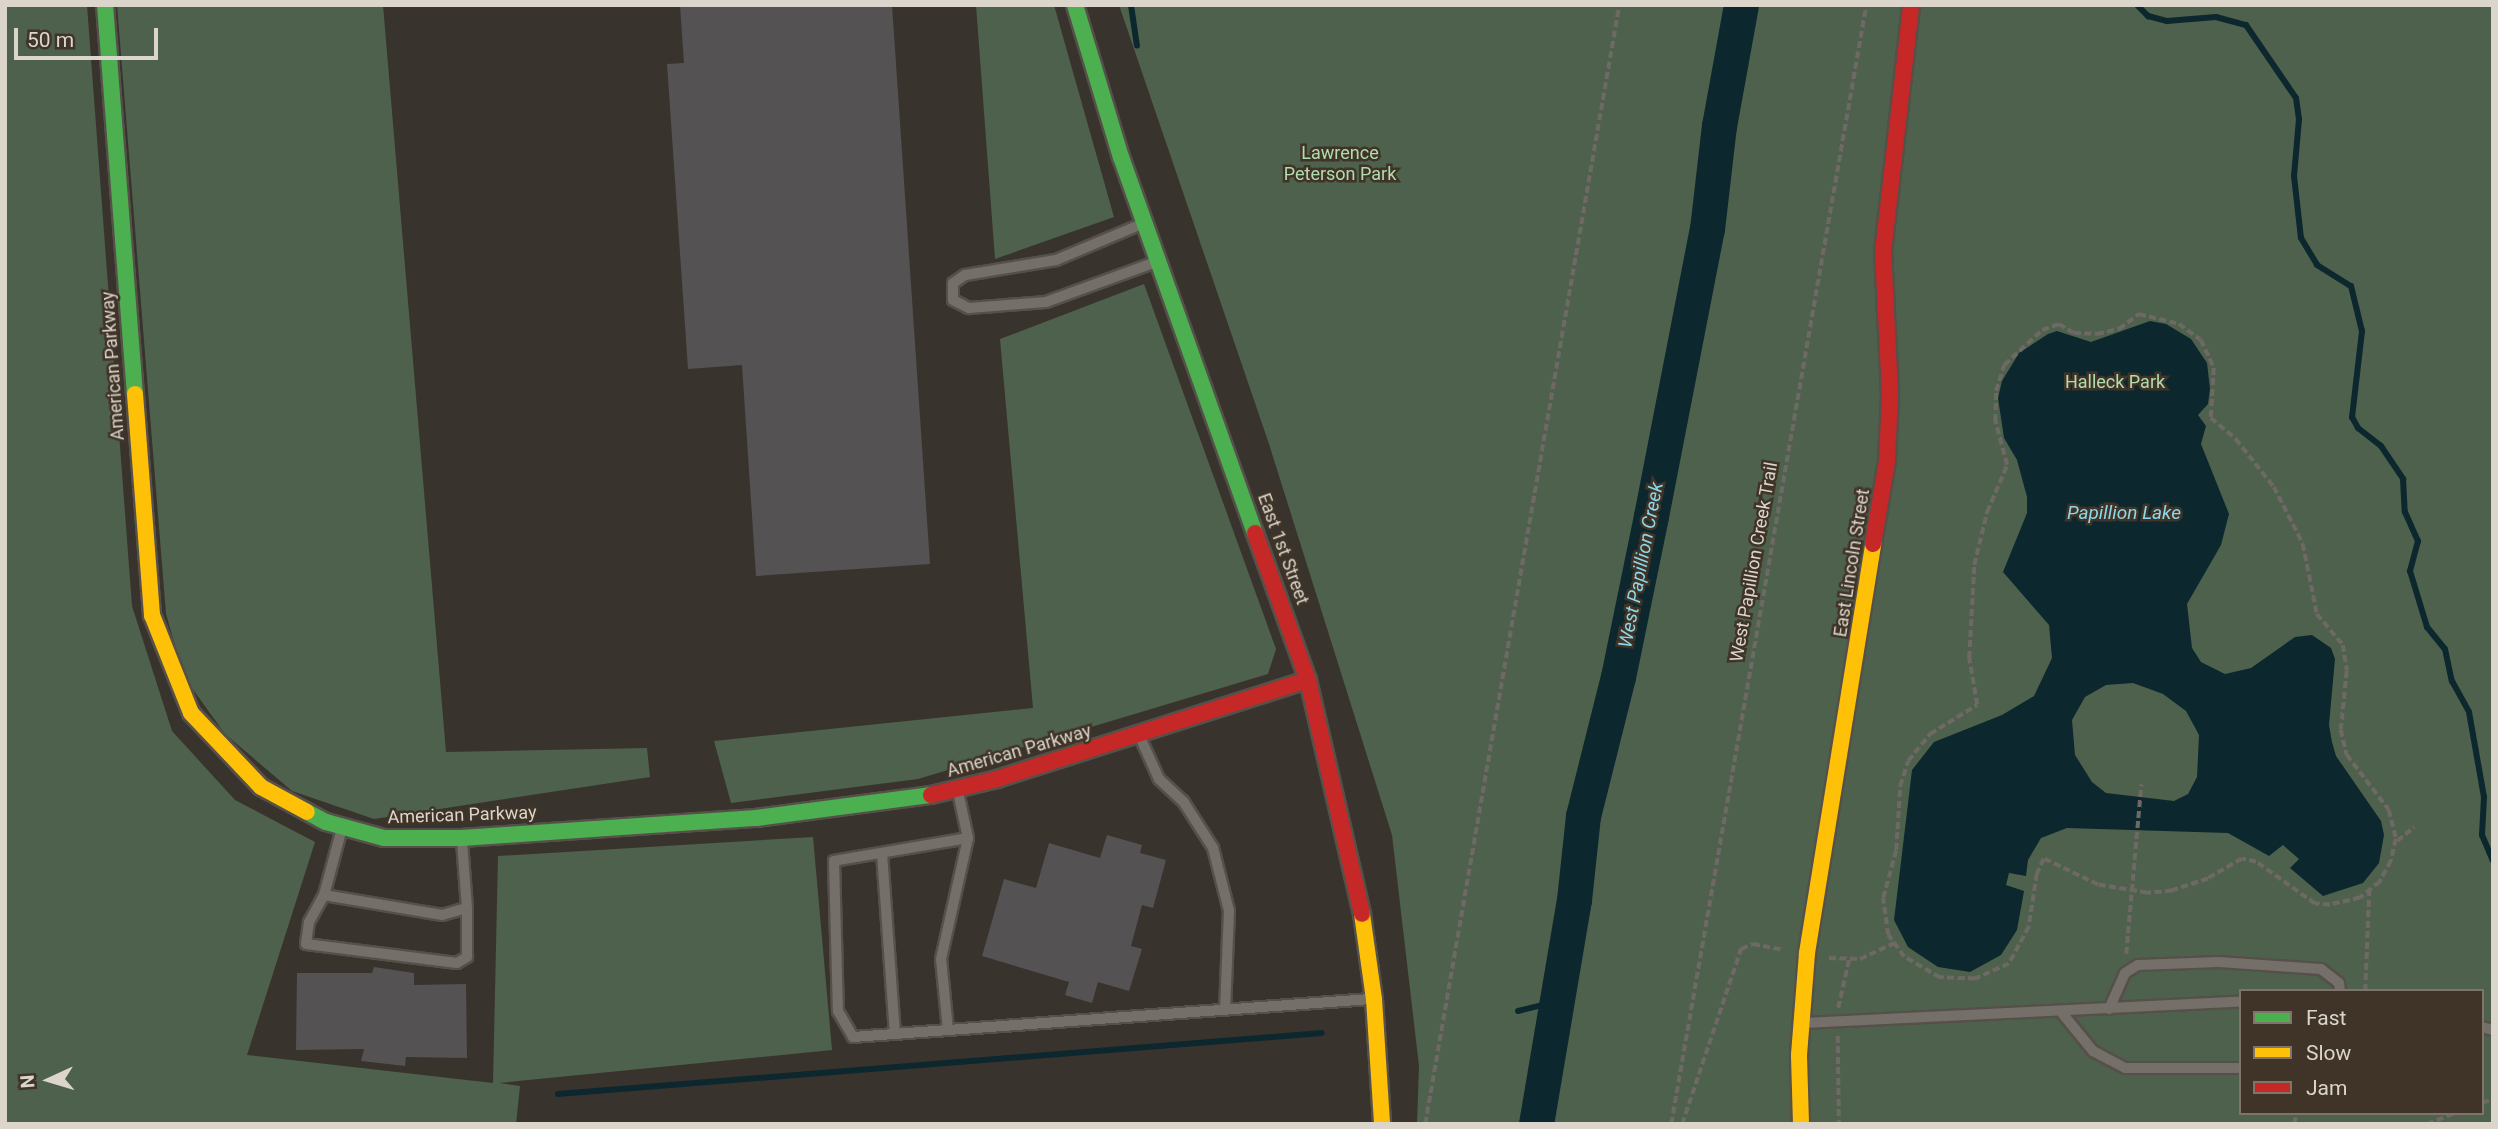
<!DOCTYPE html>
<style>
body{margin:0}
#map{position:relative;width:2498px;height:1129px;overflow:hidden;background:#39332d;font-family:Roboto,sans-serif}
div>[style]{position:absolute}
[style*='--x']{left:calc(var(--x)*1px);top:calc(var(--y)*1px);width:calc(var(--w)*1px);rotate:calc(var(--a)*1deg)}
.green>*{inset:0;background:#4e614c}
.water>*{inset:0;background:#0c282e}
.stream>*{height:6px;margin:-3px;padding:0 3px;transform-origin:3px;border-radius:3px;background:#0c282e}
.river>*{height:35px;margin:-17.5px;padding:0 17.5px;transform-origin:17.5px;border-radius:17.5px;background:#0c282e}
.building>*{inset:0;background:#555253}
.path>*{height:3.5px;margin-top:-1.75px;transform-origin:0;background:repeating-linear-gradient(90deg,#6e6964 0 7px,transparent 0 10.5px)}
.roads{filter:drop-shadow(2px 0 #555049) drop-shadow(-2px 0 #555049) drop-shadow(0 2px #555049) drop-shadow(0 -2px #555049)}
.lane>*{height:10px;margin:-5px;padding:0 5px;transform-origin:5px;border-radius:5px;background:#746f69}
.fast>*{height:16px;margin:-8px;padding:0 8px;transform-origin:8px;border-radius:8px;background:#4caf50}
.slow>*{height:16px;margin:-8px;padding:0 8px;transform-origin:8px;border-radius:8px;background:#ffc107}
.jam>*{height:16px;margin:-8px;padding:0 8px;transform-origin:8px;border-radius:8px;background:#c62828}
span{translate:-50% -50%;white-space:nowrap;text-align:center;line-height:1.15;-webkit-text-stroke:5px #3f3427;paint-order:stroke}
.park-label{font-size:18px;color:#b0dcae}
.street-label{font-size:18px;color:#dcd5cc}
.water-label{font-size:19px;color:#8cd7e9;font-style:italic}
.frame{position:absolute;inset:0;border:7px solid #dcd5cc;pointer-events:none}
.legend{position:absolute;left:2239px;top:989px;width:245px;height:126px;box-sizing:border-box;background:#3f3427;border:2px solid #7e7469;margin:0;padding:9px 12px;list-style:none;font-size:21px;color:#dcd5cc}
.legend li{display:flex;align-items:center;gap:14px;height:35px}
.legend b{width:35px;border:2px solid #7e7469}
.north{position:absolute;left:14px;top:1045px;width:70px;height:70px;-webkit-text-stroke:5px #3f3427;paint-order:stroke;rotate:266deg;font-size:19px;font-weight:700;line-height:28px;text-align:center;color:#dcd5cc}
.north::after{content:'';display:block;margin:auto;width:24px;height:32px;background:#dcd5cc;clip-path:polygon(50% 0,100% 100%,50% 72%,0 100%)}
.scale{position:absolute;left:14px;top:28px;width:144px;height:32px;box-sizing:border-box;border:4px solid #dcd5cc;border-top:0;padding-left:9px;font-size:21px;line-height:24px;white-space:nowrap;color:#dcd5cc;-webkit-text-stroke:5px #3f3427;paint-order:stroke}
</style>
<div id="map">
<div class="green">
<div style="clip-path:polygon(5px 5px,87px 5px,132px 606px,172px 731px,235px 800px,315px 842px,247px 1055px,493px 1083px,498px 856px,813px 837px,832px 1050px,499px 1083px,520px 1086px,516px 1124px,5px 1124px)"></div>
<div style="clip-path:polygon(117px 5px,383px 5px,446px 752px,647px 748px,650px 777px,374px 819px,292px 791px,225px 734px,184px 677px,166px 614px)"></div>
<div style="clip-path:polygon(976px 5px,1054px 5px,1114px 217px,995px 259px)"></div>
<div style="clip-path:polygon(evenodd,1119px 5px,2493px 5px,2493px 1124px,1417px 1124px,1419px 1066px,1392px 835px,1269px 444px,1119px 5px,2241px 991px,2482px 991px,2482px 1113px,2241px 1113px,2241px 991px)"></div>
<div style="clip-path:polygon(1144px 284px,1276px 649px,1268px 674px,918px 779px,731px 803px,714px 741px,1033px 708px,1000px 339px)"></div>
</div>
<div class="water">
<div style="clip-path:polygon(evenodd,2150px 321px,2166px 324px,2191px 339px,2207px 363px,2210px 389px,2208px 404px,2198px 415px,2206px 426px,2201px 444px,2229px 514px,2221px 545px,2187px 604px,2192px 648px,2201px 662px,2225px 674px,2251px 668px,2295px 637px,2312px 635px,2331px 648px,2335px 659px,2329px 725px,2332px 742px,2336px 756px,2381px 821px,2384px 835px,2379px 863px,2363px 883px,2323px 896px,2290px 868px,2299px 859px,2283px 845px,2269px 856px,2228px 833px,2067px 828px,2041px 838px,2028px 860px,2026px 876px,2009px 873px,2006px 885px,2024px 891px,2017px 930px,2001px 955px,1970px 972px,1938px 967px,1908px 947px,1894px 920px,1912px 770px,1934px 742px,2002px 715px,2034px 696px,2052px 658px,2049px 625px,2003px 572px,2027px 513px,2027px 497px,2017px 460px,2004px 438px,1998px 398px,2002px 381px,2019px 353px,2048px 334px,2057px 331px,2091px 342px,2150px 321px,2133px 683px,2163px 694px,2186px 711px,2199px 735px,2197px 777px,2188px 794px,2174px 801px,2106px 793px,2092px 782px,2075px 755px,2072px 720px,2085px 697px,2106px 685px,2133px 683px)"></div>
</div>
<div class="stream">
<div style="--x:1131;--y:5;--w:41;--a:81.7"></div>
<div style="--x:2137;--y:5;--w:16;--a:45"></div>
<div style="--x:2148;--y:16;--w:20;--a:15"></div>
<div style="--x:2167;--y:21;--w:49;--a:-4.7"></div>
<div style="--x:2216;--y:17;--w:31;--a:15"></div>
<div style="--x:2246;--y:25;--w:88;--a:55.6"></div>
<div style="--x:2296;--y:98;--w:21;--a:82"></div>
<div style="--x:2299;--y:119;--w:57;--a:95"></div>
<div style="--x:2294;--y:176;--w:62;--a:83.6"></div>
<div style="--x:2301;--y:238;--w:31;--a:59"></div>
<div style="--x:2317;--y:265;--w:40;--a:32"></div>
<div style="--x:2351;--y:286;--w:46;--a:76.3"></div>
<div style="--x:2362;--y:331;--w:87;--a:96.6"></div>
<div style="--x:2352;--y:417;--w:13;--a:61"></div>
<div style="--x:2358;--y:428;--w:29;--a:38"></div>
<div style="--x:2381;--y:446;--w:40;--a:56"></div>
<div style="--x:2403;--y:479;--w:33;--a:87"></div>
<div style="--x:2405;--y:512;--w:32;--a:66"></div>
<div style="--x:2418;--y:541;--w:31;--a:105"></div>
<div style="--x:2410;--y:571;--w:59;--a:73.1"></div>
<div style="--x:2427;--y:627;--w:28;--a:51"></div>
<div style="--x:2445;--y:649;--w:33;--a:78"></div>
<div style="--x:2452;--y:681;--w:35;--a:61"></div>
<div style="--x:2469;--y:712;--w:86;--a:80"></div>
<div style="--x:2484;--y:797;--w:38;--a:93"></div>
<div style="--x:2482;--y:835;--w:28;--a:67"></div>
<div style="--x:1518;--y:1011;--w:38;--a:-14"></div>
<div style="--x:558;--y:1094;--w:766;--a:-4.56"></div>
</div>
<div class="river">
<div style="--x:1536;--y:1124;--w:227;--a:-80.4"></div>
<div style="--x:1574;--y:900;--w:84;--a:-83.9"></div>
<div style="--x:1583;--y:816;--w:143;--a:-75.9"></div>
<div style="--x:1618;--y:677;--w:164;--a:-78.4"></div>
<div style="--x:1651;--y:516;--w:292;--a:-79"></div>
<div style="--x:1707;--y:229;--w:104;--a:-83.4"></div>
<div style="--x:1719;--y:126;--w:123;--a:-79.7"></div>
</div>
<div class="building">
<div style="clip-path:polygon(680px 5px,892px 5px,930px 564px,756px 576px,742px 365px,688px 369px,667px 64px,684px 63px)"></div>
<div style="clip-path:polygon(1107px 835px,1142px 845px,1140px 853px,1166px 860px,1153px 908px,1142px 905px,1131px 946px,1142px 949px,1129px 991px,1098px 982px,1092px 1003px,1065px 995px,1069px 982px,982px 956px,1004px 879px,1036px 888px,1049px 843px,1100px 858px)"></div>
<div style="clip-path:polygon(374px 967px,414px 973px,414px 985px,466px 984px,467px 1058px,406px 1057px,405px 1066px,361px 1061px,364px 1049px,296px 1050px,297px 973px,372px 973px)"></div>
</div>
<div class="path">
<div style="--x:2139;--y:314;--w:41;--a:14"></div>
<div style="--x:2179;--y:324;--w:27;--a:36"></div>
<div style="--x:2201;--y:340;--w:31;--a:65"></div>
<div style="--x:2214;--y:368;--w:50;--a:93.4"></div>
<div style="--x:2211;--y:418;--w:33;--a:40"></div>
<div style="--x:2236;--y:439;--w:61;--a:51.6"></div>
<div style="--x:2274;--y:487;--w:64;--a:63"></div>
<div style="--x:2303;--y:544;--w:71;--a:78.7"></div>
<div style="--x:2317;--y:614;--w:40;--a:50"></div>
<div style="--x:2343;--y:645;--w:26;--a:81"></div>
<div style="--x:2347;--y:671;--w:59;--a:95.8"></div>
<div style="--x:2341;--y:730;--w:26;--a:77"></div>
<div style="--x:2347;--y:755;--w:69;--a:52.6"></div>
<div style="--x:2389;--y:810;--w:30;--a:76"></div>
<div style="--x:2396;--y:839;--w:23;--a:103"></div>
<div style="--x:2391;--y:861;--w:24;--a:118"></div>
<div style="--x:2380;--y:882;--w:26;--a:141"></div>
<div style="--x:2360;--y:898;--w:31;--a:167"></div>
<div style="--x:2330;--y:905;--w:15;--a:-176"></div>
<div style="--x:2315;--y:904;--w:72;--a:-144.6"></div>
<div style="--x:2256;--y:862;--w:14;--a:-168"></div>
<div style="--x:2242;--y:859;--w:39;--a:150"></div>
<div style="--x:2208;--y:879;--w:38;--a:162"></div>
<div style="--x:2172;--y:891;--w:25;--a:175"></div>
<div style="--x:2147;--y:893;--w:50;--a:-170.7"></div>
<div style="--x:2098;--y:885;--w:60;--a:-154.3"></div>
<div style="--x:2044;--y:859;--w:17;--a:115"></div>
<div style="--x:2037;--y:874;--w:54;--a:98.6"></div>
<div style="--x:2029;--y:927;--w:42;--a:118.4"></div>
<div style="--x:2009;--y:964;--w:37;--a:156"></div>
<div style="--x:1975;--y:979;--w:35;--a:-178"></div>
<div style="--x:1940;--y:978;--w:42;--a:-149.7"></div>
<div style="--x:1904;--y:957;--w:27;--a:-126"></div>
<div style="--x:1888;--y:935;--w:37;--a:-98"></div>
<div style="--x:1883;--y:898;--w:50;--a:-74.8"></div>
<div style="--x:1896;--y:850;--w:64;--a:-86.4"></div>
<div style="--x:1900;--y:786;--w:26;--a:-72"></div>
<div style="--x:1908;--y:761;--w:35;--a:-51"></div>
<div style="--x:1930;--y:734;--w:55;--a:-31.7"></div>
<div style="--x:1977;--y:705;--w:48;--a:-99.7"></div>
<div style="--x:1969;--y:658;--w:93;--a:-86.9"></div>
<div style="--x:1974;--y:565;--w:55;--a:-76.2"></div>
<div style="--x:1987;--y:512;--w:51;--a:-66.9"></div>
<div style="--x:2007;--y:465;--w:46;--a:-105.3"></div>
<div style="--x:1995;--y:421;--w:30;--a:-88"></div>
<div style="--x:1996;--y:391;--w:27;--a:-73"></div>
<div style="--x:2004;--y:365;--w:52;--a:-42.6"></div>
<div style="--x:2042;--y:330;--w:18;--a:-19"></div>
<div style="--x:2059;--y:324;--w:17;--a:31"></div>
<div style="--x:2074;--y:333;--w:23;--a:2"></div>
<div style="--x:2097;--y:334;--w:23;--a:-13"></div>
<div style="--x:2119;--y:329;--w:25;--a:-37"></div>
<div style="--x:2397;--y:841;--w:22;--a:-39"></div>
<div style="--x:2126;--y:954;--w:170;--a:-84.9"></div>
<div style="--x:1829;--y:958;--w:31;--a:2"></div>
<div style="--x:1860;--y:959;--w:38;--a:-25"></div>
<div style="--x:2365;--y:991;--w:100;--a:-87.7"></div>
<div style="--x:1838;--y:1008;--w:50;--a:-77.3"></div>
<div style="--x:1838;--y:1036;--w:88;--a:89.3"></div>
<div style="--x:2482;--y:1103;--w:12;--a:-20"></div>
<div style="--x:1425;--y:1124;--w:1136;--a:-80.16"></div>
<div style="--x:1671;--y:1124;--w:1136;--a:-80.11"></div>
<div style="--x:1682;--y:1124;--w:185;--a:-71.4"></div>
<div style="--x:1741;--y:949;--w:13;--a:-23"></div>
<div style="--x:1753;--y:944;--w:31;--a:11"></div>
<div style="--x:2294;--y:1124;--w:11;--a:-80"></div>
<div style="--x:2427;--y:1124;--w:30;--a:-21"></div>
</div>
<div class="roads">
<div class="lane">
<div style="--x:1144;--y:223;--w:95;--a:157.2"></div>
<div style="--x:1056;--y:260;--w:92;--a:170.6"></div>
<div style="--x:965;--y:275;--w:14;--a:146"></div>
<div style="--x:953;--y:283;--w:17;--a:90"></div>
<div style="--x:953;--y:300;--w:18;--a:27"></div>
<div style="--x:969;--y:308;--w:77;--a:-4.5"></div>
<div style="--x:1046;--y:302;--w:117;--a:-20"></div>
<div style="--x:1140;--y:737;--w:46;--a:65.7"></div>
<div style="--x:1159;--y:779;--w:33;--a:43"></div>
<div style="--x:1183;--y:801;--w:56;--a:57.4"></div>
<div style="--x:1213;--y:848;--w:65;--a:75.7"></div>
<div style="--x:1229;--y:911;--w:99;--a:92.3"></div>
<div style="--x:958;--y:792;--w:47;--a:77.7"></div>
<div style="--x:968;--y:838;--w:136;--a:170.3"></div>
<div style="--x:834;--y:861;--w:150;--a:88.5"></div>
<div style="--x:838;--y:1011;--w:30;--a:60"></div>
<div style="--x:853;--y:1037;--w:519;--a:-4.2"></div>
<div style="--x:342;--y:828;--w:69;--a:105"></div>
<div style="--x:324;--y:895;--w:120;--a:9.6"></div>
<div style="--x:442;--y:915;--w:26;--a:-16"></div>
<div style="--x:467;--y:908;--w:67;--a:-94.3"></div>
<div style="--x:882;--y:853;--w:181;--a:85.9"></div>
<div style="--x:324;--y:895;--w:31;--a:119"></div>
<div style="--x:309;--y:922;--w:22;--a:98"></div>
<div style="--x:306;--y:944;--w:152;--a:7.2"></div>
<div style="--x:457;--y:963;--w:12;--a:-31"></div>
<div style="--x:467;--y:957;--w:49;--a:-90"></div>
<div style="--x:2109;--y:1009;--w:39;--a:-66"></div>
<div style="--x:2125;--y:973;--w:15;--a:-32"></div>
<div style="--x:2138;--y:965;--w:81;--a:-2.1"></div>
<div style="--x:2219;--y:962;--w:102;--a:3.9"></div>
<div style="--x:2321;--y:969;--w:23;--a:38"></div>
<div style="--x:2339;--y:983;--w:8;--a:83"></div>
<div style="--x:2062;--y:1013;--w:49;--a:50.8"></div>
<div style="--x:2093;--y:1051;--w:36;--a:28"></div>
<div style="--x:2125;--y:1068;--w:116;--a:0"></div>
<div style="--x:1804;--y:1023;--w:438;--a:-2.8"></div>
<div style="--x:2482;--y:1027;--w:11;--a:15"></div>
<div style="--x:948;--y:1030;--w:71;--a:-95.6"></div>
<div style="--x:941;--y:959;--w:124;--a:-77.4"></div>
</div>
<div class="fast">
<div style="--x:105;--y:5;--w:390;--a:85.6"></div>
<div style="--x:1075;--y:5;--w:159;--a:73.2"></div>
<div style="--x:1121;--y:157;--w:399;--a:70.4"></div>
<div style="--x:307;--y:812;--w:21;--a:28"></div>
<div style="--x:326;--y:822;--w:60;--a:15.4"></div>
<div style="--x:384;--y:838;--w:78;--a:0"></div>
<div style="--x:462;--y:838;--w:295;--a:-3.9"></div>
<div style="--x:756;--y:818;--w:177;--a:-7.5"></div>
</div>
<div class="slow">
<div style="--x:135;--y:394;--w:222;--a:85.6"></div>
<div style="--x:152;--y:615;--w:105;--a:68.3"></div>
<div style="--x:191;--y:713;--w:102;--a:46.6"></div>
<div style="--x:261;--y:787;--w:52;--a:28.5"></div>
<div style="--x:1362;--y:914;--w:86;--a:82"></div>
<div style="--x:1374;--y:999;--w:125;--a:86.3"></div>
<div style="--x:1801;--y:1124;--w:69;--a:-91.7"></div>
<div style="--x:1799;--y:1055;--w:102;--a:-85.5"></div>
<div style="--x:1807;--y:953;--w:414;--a:-80.8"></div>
</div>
<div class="jam">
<div style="--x:1255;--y:533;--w:156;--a:70.2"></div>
<div style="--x:1308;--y:680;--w:240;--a:77"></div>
<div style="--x:1873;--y:544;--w:84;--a:-80.4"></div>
<div style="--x:1887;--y:461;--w:67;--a:-87.4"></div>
<div style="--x:1890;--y:394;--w:142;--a:-92.8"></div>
<div style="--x:1883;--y:252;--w:249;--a:-83.5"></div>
<div style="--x:931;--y:795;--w:68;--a:-13.6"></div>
<div style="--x:997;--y:779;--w:326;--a:-17.7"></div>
</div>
</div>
<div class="park-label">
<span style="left:1340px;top:164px">Lawrence<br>Peterson Park</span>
<span style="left:2115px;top:382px">Halleck Park</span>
</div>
<div class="street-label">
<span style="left:113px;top:366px;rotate:-94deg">American Parkway</span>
<span style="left:1283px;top:549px;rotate:70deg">East 1st Street</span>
<span style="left:1754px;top:562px;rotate:-80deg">West Papillion Creek Trail</span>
<span style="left:1852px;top:563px;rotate:-81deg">East Lincoln Street</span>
<span style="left:1019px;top:751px;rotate:-16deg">American Parkway</span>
<span style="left:462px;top:815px;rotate:-2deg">American Parkway</span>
</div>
<div class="water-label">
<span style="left:2124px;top:513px">Papillion Lake</span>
<span style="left:1641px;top:565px;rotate:-79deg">West Papillion Creek</span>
</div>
<div class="frame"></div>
<ul class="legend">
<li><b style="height:9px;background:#4caf50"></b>Fast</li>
<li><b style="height:9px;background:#ffc107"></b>Slow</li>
<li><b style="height:9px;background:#c62828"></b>Jam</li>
</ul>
<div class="north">N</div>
<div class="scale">50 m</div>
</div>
